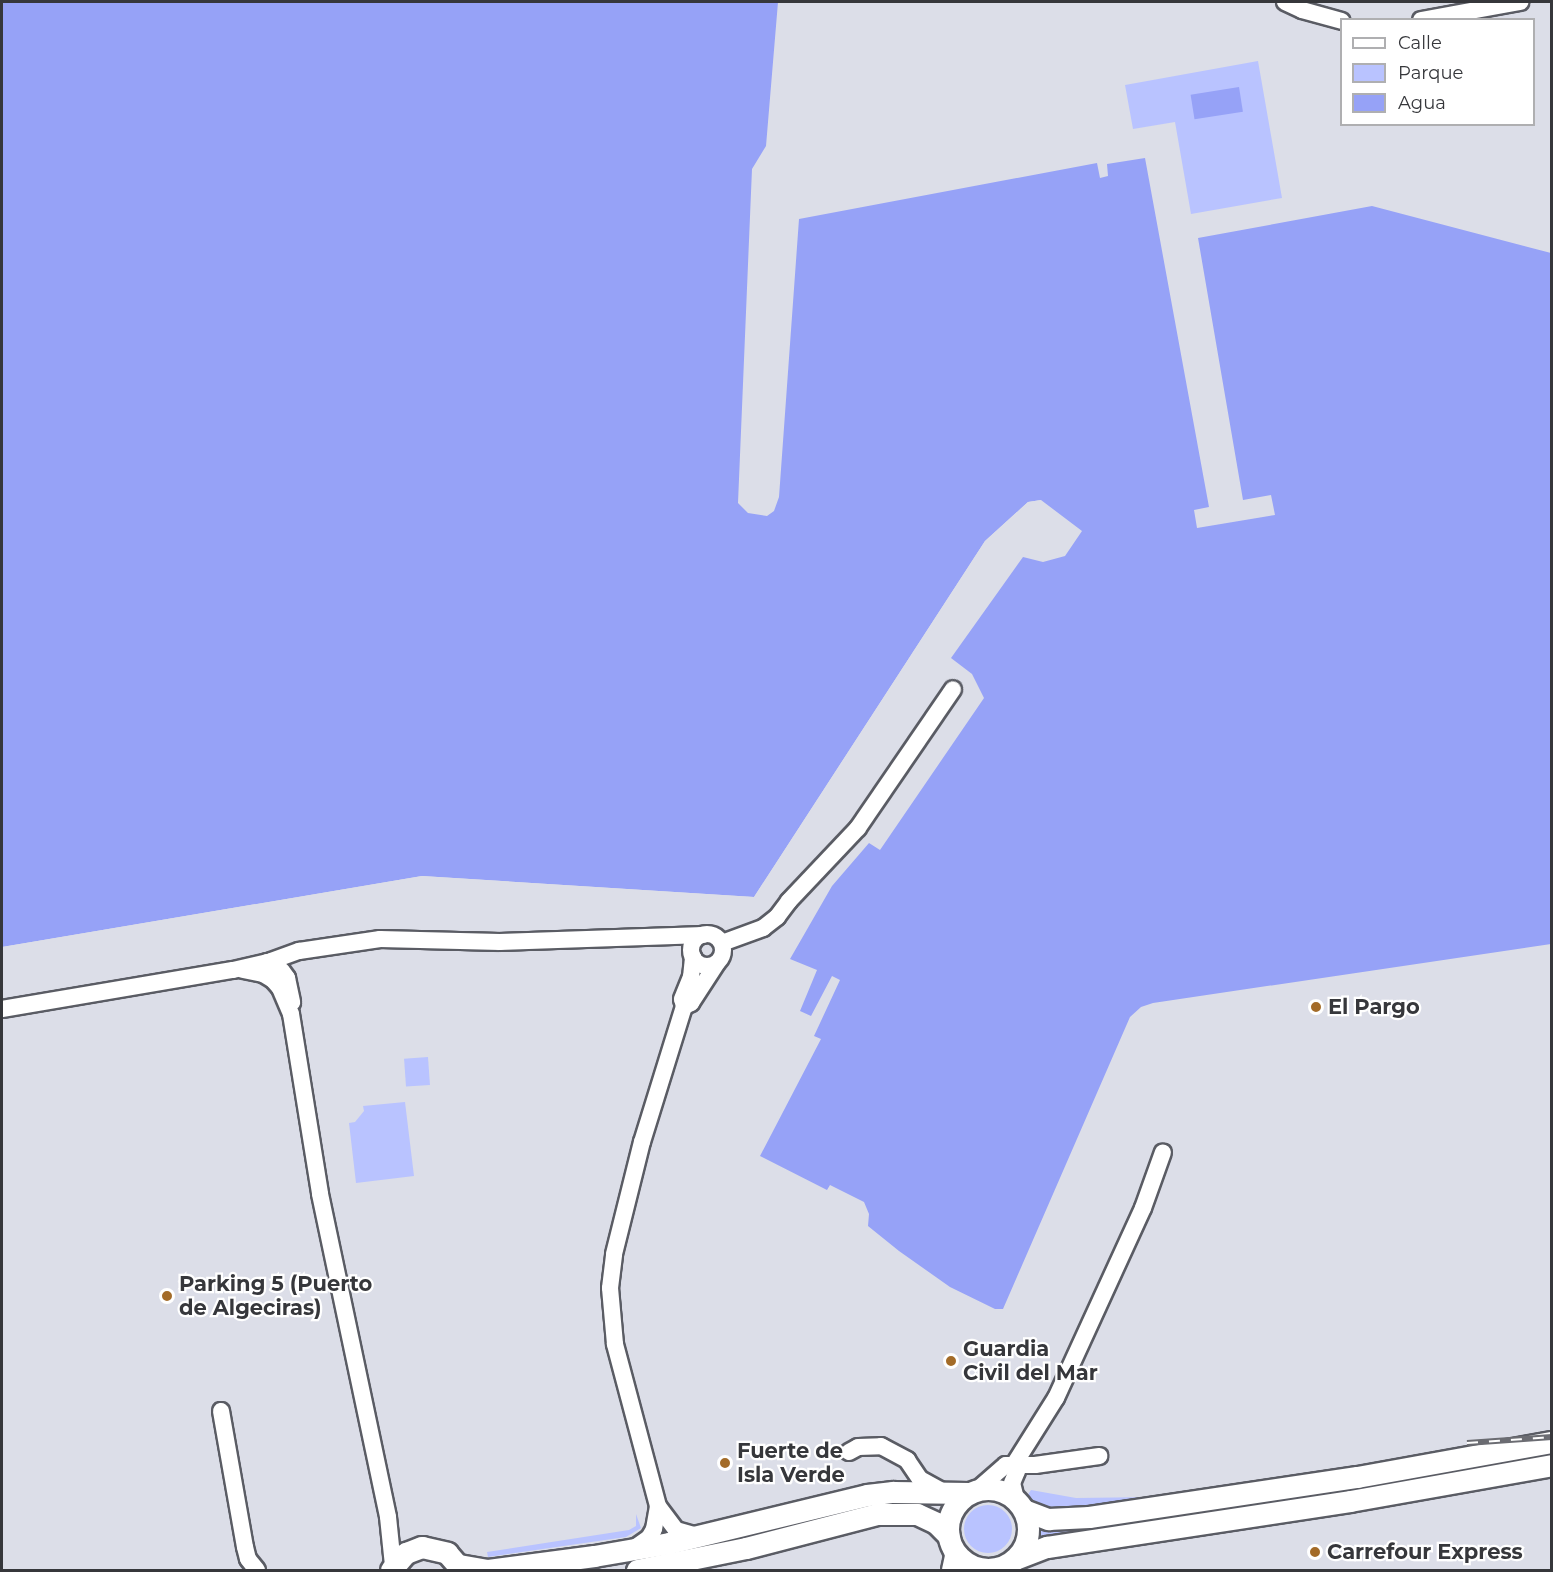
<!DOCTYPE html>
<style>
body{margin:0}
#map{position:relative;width:1553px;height:1572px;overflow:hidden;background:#dcdee8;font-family:Montserrat,sans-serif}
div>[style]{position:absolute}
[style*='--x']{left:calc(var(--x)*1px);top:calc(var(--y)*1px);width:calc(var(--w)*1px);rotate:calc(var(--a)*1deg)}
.green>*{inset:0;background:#b9c3ff;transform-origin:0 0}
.round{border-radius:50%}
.water>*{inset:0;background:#96a2f7;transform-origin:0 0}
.pier>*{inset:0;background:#dcdee8}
.roads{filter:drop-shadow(2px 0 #5a5c64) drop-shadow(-2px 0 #5a5c64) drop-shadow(0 2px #5a5c64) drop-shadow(0 -2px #5a5c64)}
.minor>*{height:16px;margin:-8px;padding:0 8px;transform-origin:8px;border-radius:8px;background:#fff}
.minor>.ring{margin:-8px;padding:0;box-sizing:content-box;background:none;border:16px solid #fff;border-radius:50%}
.major>*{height:21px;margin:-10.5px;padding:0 10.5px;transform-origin:10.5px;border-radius:10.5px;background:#fff}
.major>.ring{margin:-10.5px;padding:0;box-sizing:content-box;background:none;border:21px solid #fff;border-radius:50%}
.rail>*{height:6px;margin-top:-3px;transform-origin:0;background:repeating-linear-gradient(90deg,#fff 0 11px,#6b6c72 0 22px);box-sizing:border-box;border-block:2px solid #6b6c72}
.dots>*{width:16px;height:16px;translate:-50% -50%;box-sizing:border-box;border:3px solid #fff;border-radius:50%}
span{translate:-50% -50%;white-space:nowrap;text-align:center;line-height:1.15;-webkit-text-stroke:4.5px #fff;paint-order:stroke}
.poi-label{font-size:21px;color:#36373b;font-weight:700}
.left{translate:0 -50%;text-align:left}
.frame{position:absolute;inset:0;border:3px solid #36373b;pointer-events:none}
.legend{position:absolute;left:1340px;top:18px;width:195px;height:108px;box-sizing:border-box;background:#fff;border:2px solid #afafb1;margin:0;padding:8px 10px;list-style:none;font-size:18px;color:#36373b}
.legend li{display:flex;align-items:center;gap:12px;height:30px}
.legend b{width:30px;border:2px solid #afafb1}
</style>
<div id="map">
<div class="green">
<div style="clip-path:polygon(1258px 61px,1282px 198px,1191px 214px,1175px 122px,1133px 129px,1125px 85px)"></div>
<div style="left:428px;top:1057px;width:28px;height:24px;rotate:86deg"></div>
<div style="clip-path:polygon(405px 1102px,414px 1176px,356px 1183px,349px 1123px,355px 1122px,364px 1111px,363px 1106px)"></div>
<div style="clip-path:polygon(1031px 1490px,1076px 1498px,1154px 1497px,1075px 1509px,1043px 1508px,1025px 1499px)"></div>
<div class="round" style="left:964px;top:1505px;width:48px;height:48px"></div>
<div style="clip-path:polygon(1189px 1512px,1189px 1515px,1033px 1541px,1035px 1527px,1083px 1528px)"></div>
<div style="clip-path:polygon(636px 1514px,641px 1528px,626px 1537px,488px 1557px,487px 1552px,629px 1530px,636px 1526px)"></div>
</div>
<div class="water">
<div style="clip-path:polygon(2px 2px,778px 2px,766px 146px,752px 169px,738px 503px,748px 513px,767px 516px,774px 511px,779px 497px,799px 219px,1097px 163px,1100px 178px,1108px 176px,1107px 164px,1145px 158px,1209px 507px,1194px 510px,1197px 528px,1275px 515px,1271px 495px,1243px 500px,1198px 238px,1372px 206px,1551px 253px,1551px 944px,1153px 1003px,1141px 1007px,1130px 1017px,1003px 1309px,995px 1309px,950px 1287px,899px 1251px,868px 1226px,869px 1214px,864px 1202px,830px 1185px,827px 1190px,760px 1156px,821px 1039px,814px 1036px,840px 980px,832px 976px,811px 1016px,800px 1011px,817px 970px,790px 959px,832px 886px,869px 843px,880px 850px,984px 698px,972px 674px,951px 658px,1023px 557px,1043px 562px,1065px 556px,1082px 531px,1041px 500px,1028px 502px,985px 541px,754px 897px,422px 876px,2px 947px)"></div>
<div style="left:1239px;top:87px;width:25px;height:49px;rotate:81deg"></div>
</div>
<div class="pier">
<div style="clip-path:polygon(1041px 500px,1040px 503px,1030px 505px,988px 543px,755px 900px,422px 879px,2px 950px,2px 947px,422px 876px,754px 897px,985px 541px,1028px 502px)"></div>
</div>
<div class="roads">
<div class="minor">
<div style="--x:1285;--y:2;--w:19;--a:25"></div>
<div style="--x:1302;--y:10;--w:41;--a:15.4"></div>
<div style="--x:1421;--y:20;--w:101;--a:-10.3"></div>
<div class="ring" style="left:691px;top:934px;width:16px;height:16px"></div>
<div style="--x:722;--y:943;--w:44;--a:-20.1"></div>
<div style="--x:763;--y:928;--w:18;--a:-38"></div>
<div style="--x:777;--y:917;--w:20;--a:-53"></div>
<div style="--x:789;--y:901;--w:100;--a:-46.6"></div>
<div style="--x:858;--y:828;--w:168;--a:-55.6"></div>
<div style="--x:267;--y:962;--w:17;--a:31"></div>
<div style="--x:282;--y:971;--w:9;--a:54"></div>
<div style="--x:287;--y:978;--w:25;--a:78"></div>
<div style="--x:243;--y:970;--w:20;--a:11"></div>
<div style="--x:263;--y:974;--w:12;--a:31"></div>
<div style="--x:273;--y:980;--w:11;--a:49"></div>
<div style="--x:280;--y:988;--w:28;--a:67"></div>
<div style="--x:291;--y:1014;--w:182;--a:80.8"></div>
<div style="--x:320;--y:1194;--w:330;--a:78.1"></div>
<div style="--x:388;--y:1517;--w:48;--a:84.1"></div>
<div style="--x:685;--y:1006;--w:7;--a:-27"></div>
<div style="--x:691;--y:1003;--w:48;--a:-57"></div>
<div style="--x:2;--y:1009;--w:234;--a:-9.6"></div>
<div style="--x:233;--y:970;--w:39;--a:-13"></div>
<div style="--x:271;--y:961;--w:30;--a:-20"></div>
<div style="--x:299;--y:951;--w:82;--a:-8.4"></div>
<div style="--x:380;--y:939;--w:120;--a:1.4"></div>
<div style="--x:500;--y:942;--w:203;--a:-2"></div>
<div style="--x:221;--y:1411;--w:138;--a:80"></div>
<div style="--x:245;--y:1547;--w:12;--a:76"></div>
<div style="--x:248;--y:1559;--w:14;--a:51"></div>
<div style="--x:849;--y:1452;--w:10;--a:-29"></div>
<div style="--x:858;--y:1447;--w:23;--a:-2"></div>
<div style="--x:881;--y:1446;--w:30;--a:28"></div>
<div style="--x:907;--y:1460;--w:23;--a:56"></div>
<div style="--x:920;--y:1479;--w:26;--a:29"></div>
<div style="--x:977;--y:1490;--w:38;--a:-41"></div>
<div style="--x:1006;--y:1465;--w:29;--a:0"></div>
<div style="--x:1035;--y:1465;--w:65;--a:-8"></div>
<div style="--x:1016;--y:1499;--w:16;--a:-104"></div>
<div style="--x:1012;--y:1483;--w:13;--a:-67"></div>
<div style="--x:1017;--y:1471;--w:8;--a:-104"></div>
<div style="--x:1015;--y:1463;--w:77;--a:-57.8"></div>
<div style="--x:1056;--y:1398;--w:209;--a:-65.4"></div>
<div style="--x:1143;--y:1208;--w:59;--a:-70.3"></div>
<div style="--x:658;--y:1506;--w:30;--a:53"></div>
<div style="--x:676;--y:1530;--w:22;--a:16"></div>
<div style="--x:633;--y:1549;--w:19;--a:-35"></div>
<div style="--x:649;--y:1538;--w:10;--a:-61"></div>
<div style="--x:654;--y:1529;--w:23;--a:-80"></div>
<div style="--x:658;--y:1506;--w:168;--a:-104.9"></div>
<div style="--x:615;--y:1344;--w:56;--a:-95.1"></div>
<div style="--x:610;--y:1288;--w:34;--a:-83"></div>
<div style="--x:614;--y:1254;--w:115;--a:-76"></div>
<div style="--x:642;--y:1142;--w:142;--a:-72.8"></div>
<div style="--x:684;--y:1006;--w:7;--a:-106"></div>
<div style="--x:682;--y:999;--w:24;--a:-68"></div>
<div style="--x:691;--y:977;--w:20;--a:-84"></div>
<div style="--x:950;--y:1570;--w:14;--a:-78"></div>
<div style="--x:953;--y:1556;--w:12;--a:-99"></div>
<div style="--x:985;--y:1570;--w:7;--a:-8"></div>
</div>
<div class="major">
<div class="ring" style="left:948px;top:1489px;width:59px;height:59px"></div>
<div style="--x:1024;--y:1510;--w:26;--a:21"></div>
<div style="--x:1048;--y:1519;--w:41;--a:-2.8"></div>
<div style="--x:1089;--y:1517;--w:271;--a:-8.5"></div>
<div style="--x:1357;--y:1477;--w:198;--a:-10.2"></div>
<div style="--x:1015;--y:1559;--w:34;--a:-21"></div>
<div style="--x:1047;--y:1547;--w:306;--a:-8.6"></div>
<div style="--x:1350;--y:1501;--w:205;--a:-10.1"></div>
<div style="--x:459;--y:1565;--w:29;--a:10"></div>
<div style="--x:488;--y:1570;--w:107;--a:-7.5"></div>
<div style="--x:594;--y:1556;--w:76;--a:-9.8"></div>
<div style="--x:669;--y:1543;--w:204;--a:-13.6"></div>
<div style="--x:867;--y:1495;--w:26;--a:-7"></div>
<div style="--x:893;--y:1492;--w:76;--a:0.8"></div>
<div style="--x:391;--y:1570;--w:23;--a:-49"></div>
<div style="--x:406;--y:1553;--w:17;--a:-21"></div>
<div style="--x:422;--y:1547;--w:26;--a:13"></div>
<div style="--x:447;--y:1553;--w:23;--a:49"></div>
<div style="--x:637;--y:1570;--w:111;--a:-11.4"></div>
<div style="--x:746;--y:1548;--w:135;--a:-14.5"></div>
<div style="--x:877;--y:1514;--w:40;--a:0"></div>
<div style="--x:917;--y:1514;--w:21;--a:25"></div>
<div style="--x:936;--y:1523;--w:18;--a:45"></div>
</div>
</div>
<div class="rail">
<div style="--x:1467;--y:1443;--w:85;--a:-4"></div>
</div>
<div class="dots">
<div style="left:1316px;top:1007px;background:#a36b28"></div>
<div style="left:167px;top:1296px;background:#a36b28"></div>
<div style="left:951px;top:1361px;background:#a36b28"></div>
<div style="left:725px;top:1463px;background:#a36b28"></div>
<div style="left:1315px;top:1552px;background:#a36b28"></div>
</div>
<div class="poi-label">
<span class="left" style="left:1328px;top:1007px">El Pargo</span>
<span class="left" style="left:179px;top:1296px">Parking 5 (Puerto<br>de Algeciras)</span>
<span class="left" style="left:963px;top:1361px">Guardia<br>Civil del Mar</span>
<span class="left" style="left:737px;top:1463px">Fuerte de<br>Isla Verde</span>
<span class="left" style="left:1327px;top:1552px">Carrefour Express</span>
</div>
<div class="frame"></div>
<ul class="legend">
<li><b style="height:8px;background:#fff"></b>Calle</li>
<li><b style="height:16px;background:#b9c3ff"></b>Parque</li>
<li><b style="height:16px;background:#96a2f7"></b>Agua</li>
</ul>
</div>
